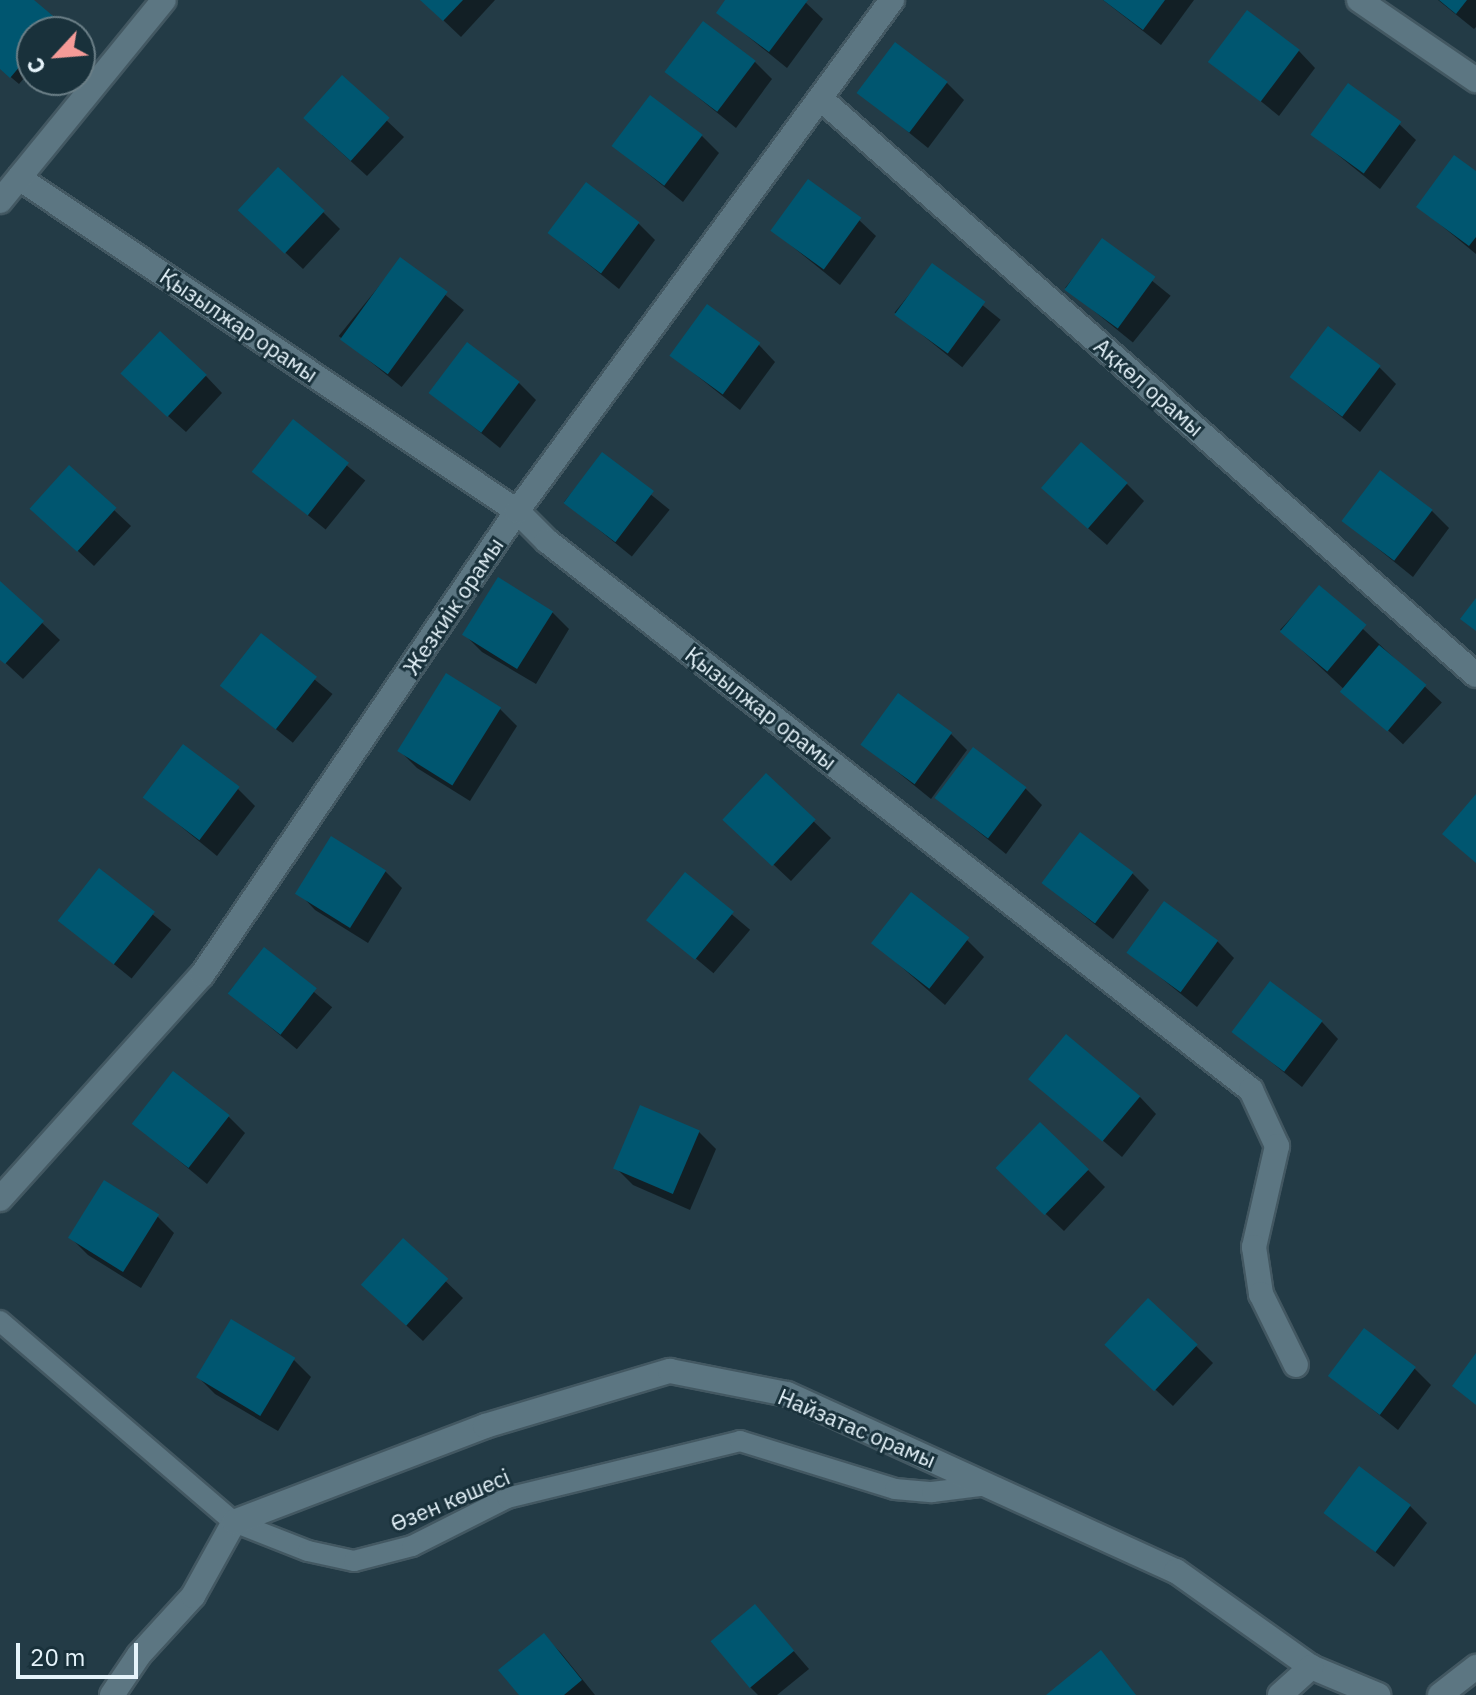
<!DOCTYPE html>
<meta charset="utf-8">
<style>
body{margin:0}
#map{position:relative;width:1476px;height:1695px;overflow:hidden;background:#233b46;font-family:"IBM Plex Sans",sans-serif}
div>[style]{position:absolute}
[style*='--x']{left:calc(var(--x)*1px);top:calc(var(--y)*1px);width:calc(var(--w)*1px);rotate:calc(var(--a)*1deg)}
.shadow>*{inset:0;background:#0007;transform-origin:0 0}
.building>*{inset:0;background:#005670;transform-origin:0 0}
.roads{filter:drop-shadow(2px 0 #435862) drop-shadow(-2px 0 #435862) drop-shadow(0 2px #435862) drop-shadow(0 -2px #435862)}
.lane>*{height:20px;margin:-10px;padding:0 10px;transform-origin:10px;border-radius:10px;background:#5c7682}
.street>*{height:24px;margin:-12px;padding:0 12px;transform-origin:12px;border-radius:12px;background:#5c7682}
.secondary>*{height:24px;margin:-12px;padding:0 12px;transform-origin:12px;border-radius:12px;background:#5c7682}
span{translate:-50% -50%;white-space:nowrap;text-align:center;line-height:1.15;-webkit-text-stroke:6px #19313b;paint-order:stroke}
.street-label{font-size:22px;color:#e5f3fa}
.north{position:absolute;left:16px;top:16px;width:80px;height:80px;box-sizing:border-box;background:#19313b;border:2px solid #6b7f87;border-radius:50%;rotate:244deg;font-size:22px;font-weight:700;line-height:32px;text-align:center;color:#e5f3fa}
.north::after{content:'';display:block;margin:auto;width:28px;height:36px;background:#f59b98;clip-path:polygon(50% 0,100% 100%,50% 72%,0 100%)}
.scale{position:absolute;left:16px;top:1643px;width:122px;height:36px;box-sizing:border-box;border:4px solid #e5f3fa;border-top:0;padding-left:10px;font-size:24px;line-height:28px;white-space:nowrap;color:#e5f3fa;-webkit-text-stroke:6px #19313b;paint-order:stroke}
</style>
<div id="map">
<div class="shadow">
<div style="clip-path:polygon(0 0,31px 0,65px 31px,32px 32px,32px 69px,19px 84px,0 68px)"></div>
<div style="clip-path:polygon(422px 0,495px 0,461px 37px)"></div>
<div style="clip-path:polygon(728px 0,803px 0,823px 19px,787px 68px,719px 13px)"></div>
<div style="clip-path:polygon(1103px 0,1194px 0,1161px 45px)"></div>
<div style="clip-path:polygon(1438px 0,1476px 0,1476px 27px,1474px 29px)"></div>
<div style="clip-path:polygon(1299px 51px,1315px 68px,1279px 116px,1211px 61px)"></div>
<div style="clip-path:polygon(755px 62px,772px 79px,736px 128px,668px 73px)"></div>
<div style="clip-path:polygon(342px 78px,404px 137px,367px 176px,322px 135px)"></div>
<div style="clip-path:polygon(947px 83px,964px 100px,928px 148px,860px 93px)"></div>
<div style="clip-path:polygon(1399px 124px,1416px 140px,1380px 189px,1312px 134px)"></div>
<div style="clip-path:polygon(702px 136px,719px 153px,683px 202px,615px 147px)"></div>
<div style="clip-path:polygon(1476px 174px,1476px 254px,1419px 207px)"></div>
<div style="clip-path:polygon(323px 212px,340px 229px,303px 269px,258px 227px)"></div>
<div style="clip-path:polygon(859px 220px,876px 236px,840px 285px,772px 230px)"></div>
<div style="clip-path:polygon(638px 223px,655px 240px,619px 289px,551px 234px)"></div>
<div style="left:1103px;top:241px;width:87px;height:60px;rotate:39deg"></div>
<div style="left:401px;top:259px;width:81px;height:99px;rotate:39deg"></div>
<div style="left:933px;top:265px;width:87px;height:61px;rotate:39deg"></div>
<div style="clip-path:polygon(759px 345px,775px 362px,740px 410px,671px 355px)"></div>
<div style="clip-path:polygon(1379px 367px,1396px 384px,1360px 432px,1292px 377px)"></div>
<div style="clip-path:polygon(206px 376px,222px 393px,186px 432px,140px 391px)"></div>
<div style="clip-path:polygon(519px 383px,536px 400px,500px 448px,431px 393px)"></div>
<div style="left:293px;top:422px;width:93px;height:63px;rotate:39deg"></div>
<div style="left:602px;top:455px;width:87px;height:60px;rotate:39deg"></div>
<div style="clip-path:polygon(1127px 484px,1144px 501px,1107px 545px,1044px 489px)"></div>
<div style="clip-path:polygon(114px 510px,131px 526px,94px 566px,49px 524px)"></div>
<div style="clip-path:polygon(1432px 511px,1449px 528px,1413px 577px,1345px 522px)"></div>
<div style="clip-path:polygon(0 583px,60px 640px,23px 679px,0 658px)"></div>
<div style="left:1319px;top:588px;width:168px;height:57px;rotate:43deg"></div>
<div style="clip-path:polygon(552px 612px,569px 629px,536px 684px,482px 652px,465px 635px)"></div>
<div style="left:261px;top:636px;width:92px;height:63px;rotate:39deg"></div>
<div style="clip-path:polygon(500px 709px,517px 726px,470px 801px,417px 768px,400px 751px)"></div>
<div style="clip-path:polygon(950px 733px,967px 750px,931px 799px,863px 744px)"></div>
<div style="clip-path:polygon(766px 776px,831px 838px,791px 881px,743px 836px)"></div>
<div style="clip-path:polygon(1025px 788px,1042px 805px,1006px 854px,938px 799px)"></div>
<div style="clip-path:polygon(238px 789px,255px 806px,217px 856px,145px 797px)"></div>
<div style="left:99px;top:871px;width:93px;height:63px;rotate:39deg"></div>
<div style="clip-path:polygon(385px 871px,402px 888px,368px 943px,315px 910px,299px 893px)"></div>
<div style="clip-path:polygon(1132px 873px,1149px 890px,1113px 939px,1045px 884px)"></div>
<div style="left:685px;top:875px;width:85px;height:57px;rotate:40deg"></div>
<div style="clip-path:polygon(967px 940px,984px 957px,945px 1005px,873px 942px)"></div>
<div style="clip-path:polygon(1217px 941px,1234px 958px,1197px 1007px,1129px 952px)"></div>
<div style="left:264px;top:950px;width:89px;height:55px;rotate:40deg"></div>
<div style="clip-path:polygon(1322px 1022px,1338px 1039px,1302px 1087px,1234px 1032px)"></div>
<div style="clip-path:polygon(1031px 1079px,1140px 1097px,1156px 1114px,1122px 1157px)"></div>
<div style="clip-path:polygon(228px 1116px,245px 1133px,207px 1184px,135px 1124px)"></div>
<div style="clip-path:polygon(699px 1132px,716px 1149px,690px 1210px,633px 1185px,616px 1168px)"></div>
<div style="clip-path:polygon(1088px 1170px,1105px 1187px,1064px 1231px,1016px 1186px)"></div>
<div style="clip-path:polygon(157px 1216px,174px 1233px,141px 1288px,88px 1255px,71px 1238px)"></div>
<div style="clip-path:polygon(403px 1240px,463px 1298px,423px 1341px,379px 1300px)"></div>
<div style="clip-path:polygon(1196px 1346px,1213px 1363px,1173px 1406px,1125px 1361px)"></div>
<div style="clip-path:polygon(294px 1360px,311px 1377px,278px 1431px,215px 1394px,198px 1377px)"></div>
<div style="clip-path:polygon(1414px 1368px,1431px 1385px,1398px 1430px,1331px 1376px)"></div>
<div style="clip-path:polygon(1410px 1506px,1427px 1523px,1394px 1567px,1327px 1513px)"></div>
<div style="clip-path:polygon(755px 1606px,809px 1669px,777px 1695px,758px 1695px,750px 1687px)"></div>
<div style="clip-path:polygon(544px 1636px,561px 1653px,595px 1695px,522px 1695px)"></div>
</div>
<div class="building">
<div style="clip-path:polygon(0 0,34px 0,59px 21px,50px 32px,32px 32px,32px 52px,10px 78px,0 69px)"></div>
<div style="clip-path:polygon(420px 0,463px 0,443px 21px)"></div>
<div style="clip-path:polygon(725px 0,808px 0,769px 52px,716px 13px)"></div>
<div style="clip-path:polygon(1103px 0,1165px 0,1143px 30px)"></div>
<div style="clip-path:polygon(1439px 0,1467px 0,1456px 14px)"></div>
<div style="left:1247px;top:10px;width:66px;height:65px;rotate:37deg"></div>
<div style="left:703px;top:21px;width:66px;height:64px;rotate:37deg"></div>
<div style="left:895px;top:42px;width:66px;height:64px;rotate:37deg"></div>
<div style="left:342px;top:75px;width:64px;height:58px;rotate:42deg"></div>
<div style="left:1348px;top:83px;width:66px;height:64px;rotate:36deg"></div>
<div style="left:650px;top:95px;width:66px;height:64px;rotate:37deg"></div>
<div style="clip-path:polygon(1454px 155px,1476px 171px,1476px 237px,1469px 246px,1416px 207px)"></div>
<div style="left:278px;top:167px;width:64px;height:59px;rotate:43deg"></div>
<div style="left:808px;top:179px;width:66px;height:64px;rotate:36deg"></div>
<div style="left:586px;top:182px;width:67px;height:64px;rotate:37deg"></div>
<div style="left:1102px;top:238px;width:66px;height:64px;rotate:36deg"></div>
<div style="left:400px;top:257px;width:59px;height:102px;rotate:36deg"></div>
<div style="left:932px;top:263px;width:66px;height:64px;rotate:36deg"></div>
<div style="left:707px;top:304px;width:66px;height:64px;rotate:36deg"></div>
<div style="left:1328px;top:326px;width:66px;height:64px;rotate:37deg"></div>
<div style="left:160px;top:331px;width:64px;height:58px;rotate:43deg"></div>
<div style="left:467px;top:342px;width:66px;height:64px;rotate:37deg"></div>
<div style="left:293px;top:419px;width:71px;height:67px;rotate:38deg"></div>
<div style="left:1081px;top:442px;width:62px;height:61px;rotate:41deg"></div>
<div style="left:602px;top:452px;width:65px;height:64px;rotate:37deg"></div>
<div style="left:69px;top:465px;width:64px;height:59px;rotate:42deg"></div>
<div style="left:1380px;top:470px;width:66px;height:64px;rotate:37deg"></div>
<div style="left:498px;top:577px;width:65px;height:68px;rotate:32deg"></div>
<div style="clip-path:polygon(0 581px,44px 621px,5px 664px,0 660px)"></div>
<div style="left:1319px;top:585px;width:62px;height:61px;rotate:40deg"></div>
<div style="clip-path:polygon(1476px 598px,1476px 631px,1460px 619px)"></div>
<div style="left:261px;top:633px;width:71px;height:67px;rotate:38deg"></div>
<div style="left:1379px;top:645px;width:62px;height:61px;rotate:40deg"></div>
<div style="left:446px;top:673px;width:65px;height:92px;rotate:32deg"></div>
<div style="left:898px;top:693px;width:67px;height:64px;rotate:36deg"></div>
<div style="left:183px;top:744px;width:71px;height:67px;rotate:37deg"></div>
<div style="left:973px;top:747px;width:67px;height:64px;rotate:37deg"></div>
<div style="left:766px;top:773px;width:68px;height:64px;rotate:43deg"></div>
<div style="clip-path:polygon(1476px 794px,1476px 863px,1442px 834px)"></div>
<div style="left:1080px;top:832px;width:67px;height:64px;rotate:37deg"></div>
<div style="left:331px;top:836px;width:65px;height:68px;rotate:32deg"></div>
<div style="left:99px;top:868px;width:71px;height:67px;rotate:38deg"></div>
<div style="left:685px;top:872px;width:63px;height:62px;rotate:39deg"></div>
<div style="left:911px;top:892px;width:74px;height:65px;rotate:38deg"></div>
<div style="left:1164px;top:901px;width:67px;height:64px;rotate:36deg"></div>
<div style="left:264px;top:947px;width:67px;height:59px;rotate:38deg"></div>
<div style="left:1270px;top:981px;width:66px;height:64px;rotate:37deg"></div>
<div style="left:1066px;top:1034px;width:97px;height:59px;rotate:40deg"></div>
<div style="left:173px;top:1071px;width:72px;height:67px;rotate:38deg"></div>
<div style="left:640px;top:1105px;width:65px;height:69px;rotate:23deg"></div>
<div style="left:1040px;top:1122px;width:68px;height:64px;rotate:44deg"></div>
<div style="left:104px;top:1180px;width:65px;height:68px;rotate:32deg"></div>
<div style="left:403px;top:1238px;width:61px;height:63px;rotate:42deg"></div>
<div style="left:1148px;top:1298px;width:68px;height:64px;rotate:43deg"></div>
<div style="left:231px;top:1319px;width:75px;height:68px;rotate:31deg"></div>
<div style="left:1364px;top:1328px;width:65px;height:60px;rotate:37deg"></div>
<div style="clip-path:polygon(1476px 1353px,1476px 1405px,1452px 1386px)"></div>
<div style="left:1359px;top:1466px;width:65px;height:59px;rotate:37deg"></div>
<div style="left:755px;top:1604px;width:61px;height:58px;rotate:50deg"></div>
<div style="clip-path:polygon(544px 1633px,582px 1680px,564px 1695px,519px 1695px,498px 1670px)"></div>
<div style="clip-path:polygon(1101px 1650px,1136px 1695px,1046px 1695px)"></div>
</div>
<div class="roads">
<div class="lane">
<div style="--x:0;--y:1321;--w:308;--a:40.7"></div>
<div style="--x:234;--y:1522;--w:79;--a:21.4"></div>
<div style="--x:308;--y:1551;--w:47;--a:12.3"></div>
<div style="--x:354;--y:1561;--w:60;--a:-14.5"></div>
<div style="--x:412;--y:1546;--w:106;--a:-26.8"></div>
<div style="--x:507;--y:1498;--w:240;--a:-13.7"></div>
<div style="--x:740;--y:1441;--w:162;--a:17.2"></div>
<div style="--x:895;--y:1489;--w:37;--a:5"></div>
<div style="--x:932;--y:1492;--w:56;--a:-7.1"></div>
</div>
<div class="street">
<div style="--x:1359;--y:0;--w:142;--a:34.4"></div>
<div style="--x:821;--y:99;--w:872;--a:41.33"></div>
<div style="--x:19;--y:178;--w:599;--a:33.77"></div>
<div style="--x:517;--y:511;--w:42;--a:45"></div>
<div style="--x:547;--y:541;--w:893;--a:37.95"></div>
<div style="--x:1251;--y:1090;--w:62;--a:65.1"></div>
<div style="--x:1277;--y:1146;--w:104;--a:102.8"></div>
<div style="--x:1254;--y:1247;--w:48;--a:81.5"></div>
<div style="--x:1261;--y:1294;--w:79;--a:63.8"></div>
<div style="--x:0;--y:1199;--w:302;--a:-48"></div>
<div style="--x:202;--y:975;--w:561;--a:-55.83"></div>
<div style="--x:517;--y:511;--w:634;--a:-53.73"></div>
<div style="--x:112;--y:1695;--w:48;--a:-56"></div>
<div style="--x:139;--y:1655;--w:80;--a:-47.5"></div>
<div style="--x:193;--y:1596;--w:85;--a:-61"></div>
<div style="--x:234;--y:1522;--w:269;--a:-20.9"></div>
<div style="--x:485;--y:1426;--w:193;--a:-16.6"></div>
<div style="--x:670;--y:1371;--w:119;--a:11.1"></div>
<div style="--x:787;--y:1394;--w:427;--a:24.5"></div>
<div style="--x:1176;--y:1571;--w:166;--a:35.4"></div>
<div style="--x:1311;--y:1667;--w:73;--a:22.7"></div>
<div style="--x:1280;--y:1695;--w:42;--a:-42.1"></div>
<div style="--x:1440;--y:1695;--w:46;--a:-37.9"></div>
</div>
<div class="secondary">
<div style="--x:0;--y:201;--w:259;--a:-50.8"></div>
</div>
</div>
<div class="street-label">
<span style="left:239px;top:325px;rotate:34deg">Қызылжар орамы</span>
<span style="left:1149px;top:387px;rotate:41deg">Ақкөл орамы</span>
<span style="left:453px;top:606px;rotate:-56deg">Жезкиік орамы</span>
<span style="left:761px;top:708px;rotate:38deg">Қызылжар орамы</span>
<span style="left:857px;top:1428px;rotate:23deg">Найзатас орамы</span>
<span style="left:450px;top:1500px;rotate:-23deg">Өзен көшесі</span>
</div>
<div class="north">С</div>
<div class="scale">20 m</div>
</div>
